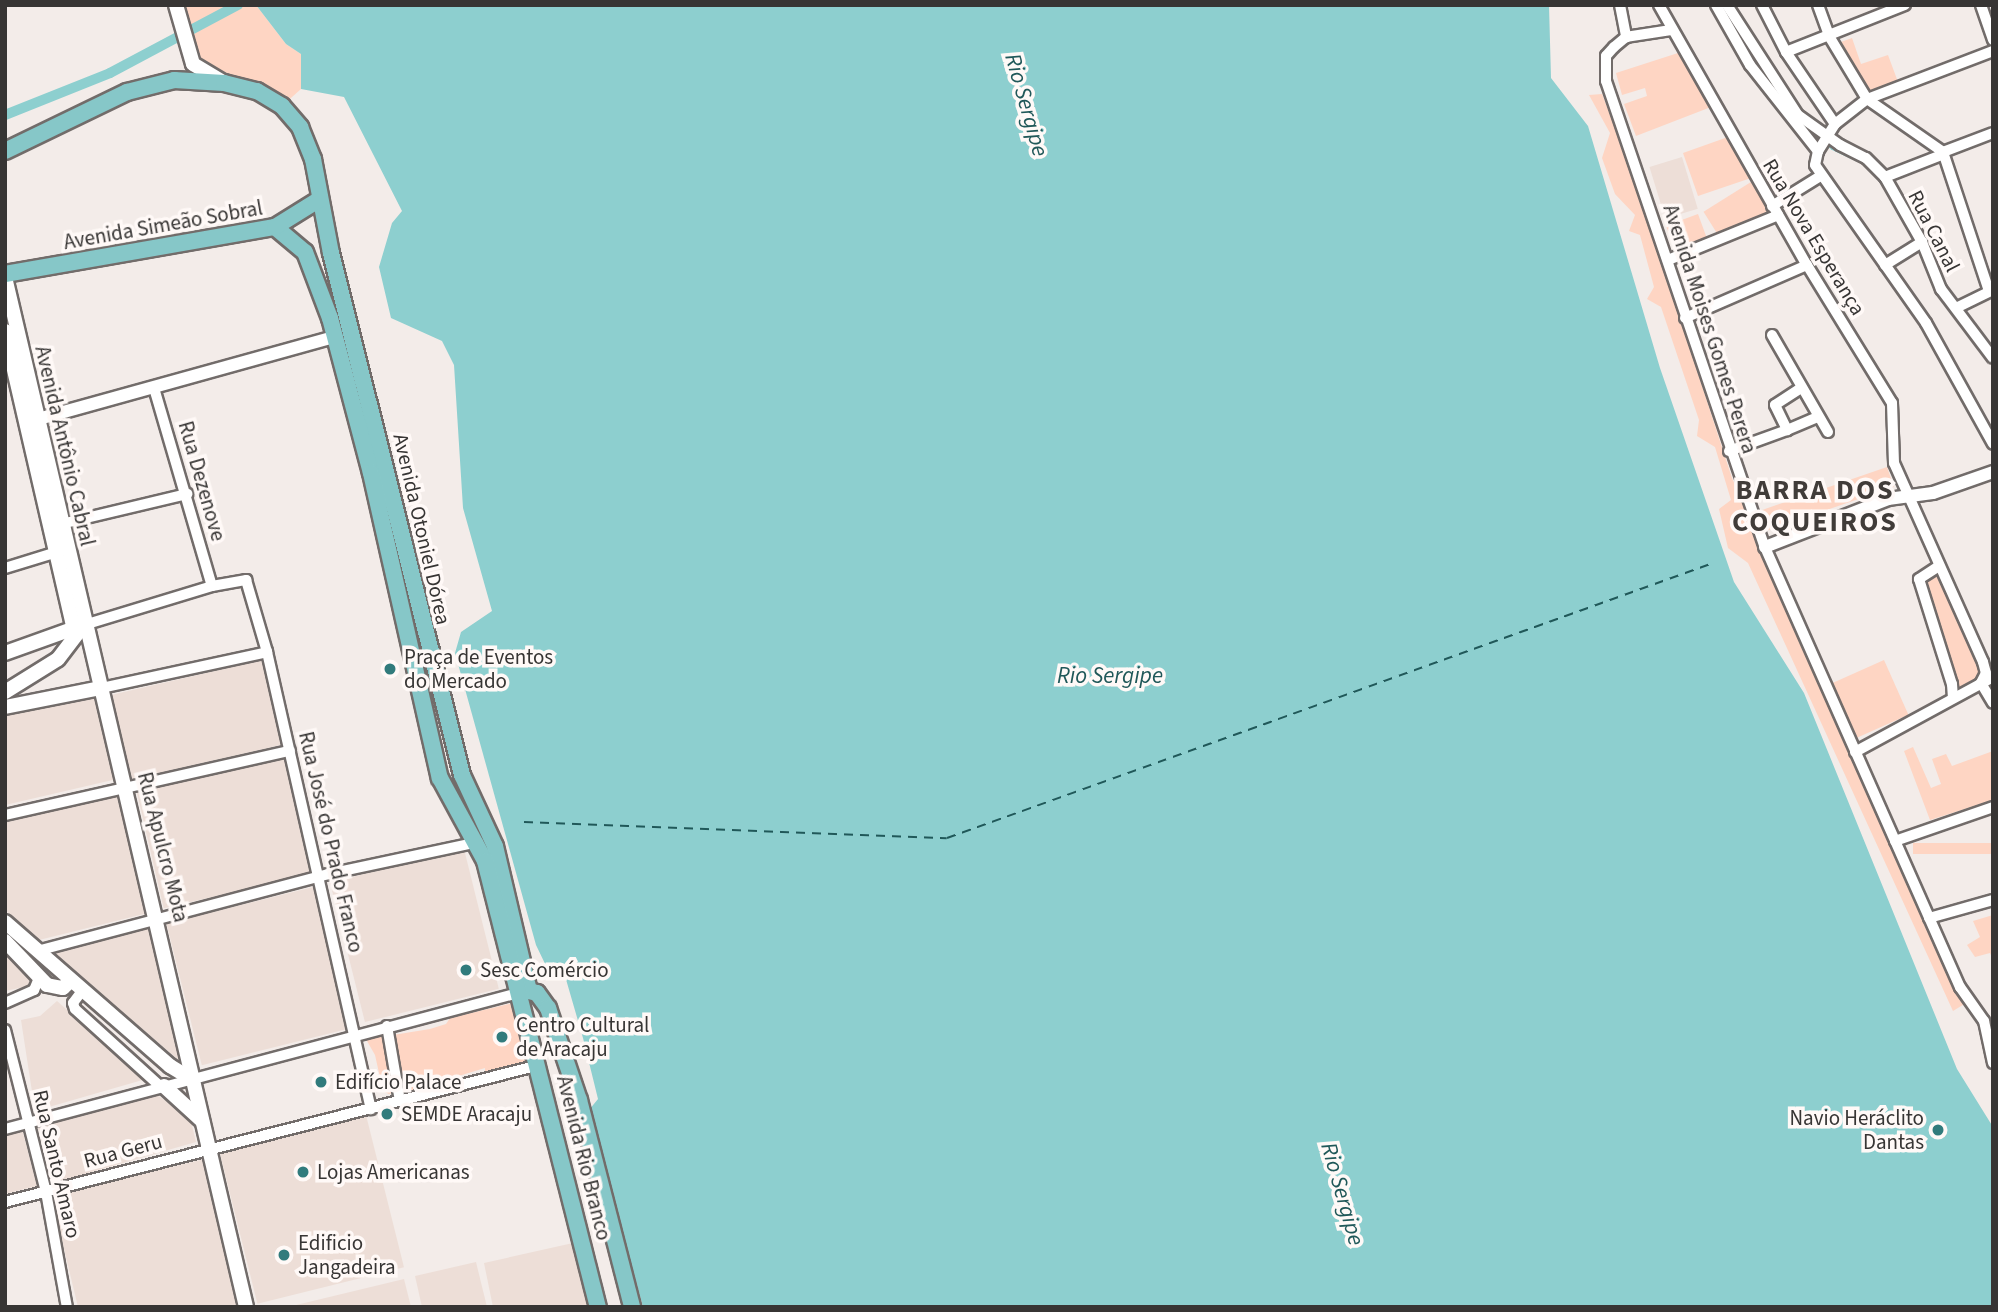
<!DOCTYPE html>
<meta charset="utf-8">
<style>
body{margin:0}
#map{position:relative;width:1998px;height:1312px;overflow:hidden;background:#f3ece9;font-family:"Source Sans 3",sans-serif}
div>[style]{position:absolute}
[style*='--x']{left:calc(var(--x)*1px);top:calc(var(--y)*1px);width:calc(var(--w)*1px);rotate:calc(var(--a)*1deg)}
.built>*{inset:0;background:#edded7;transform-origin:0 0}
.green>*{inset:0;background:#fed5c3;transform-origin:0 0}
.water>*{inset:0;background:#8dcfcf}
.stream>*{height:2.5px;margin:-1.25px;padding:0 1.25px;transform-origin:1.25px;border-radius:1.25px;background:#8dcfcf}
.canal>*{height:10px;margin:-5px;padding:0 5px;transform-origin:5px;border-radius:5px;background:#8dcfcf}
.ferry>*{height:2px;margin-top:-1px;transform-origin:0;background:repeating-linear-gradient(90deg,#205859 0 9px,transparent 0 16px)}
.roads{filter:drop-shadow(2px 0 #726c6a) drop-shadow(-2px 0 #726c6a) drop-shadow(0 2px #726c6a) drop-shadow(0 -2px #726c6a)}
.minor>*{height:10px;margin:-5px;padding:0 5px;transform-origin:5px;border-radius:5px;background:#fff}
.tertiary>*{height:12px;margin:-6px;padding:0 6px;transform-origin:6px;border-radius:6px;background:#fff}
.secondary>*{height:14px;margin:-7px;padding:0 7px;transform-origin:7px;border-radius:7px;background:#fff}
.primary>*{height:16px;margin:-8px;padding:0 8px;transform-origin:8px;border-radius:8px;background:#86c7c8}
.dots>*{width:19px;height:19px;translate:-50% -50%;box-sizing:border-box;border:4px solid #fff9f7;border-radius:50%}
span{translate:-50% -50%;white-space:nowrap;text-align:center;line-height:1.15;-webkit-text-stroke:7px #fff9f7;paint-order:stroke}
.street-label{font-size:21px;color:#373534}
.poi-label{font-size:21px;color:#373534}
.left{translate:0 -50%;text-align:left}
.right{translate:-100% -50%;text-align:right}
.water-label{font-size:23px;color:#205859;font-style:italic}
.district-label{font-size:28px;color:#413c39;font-weight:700;letter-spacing:2px}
.frame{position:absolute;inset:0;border:7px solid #373534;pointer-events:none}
</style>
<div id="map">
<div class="built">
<div style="left:1682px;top:157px;width:54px;height:34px;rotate:73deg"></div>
<div style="left:262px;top:660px;width:87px;height:154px;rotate:77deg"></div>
<div style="clip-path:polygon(97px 695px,117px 779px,5px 805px,5px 714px)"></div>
<div style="left:285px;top:758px;width:119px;height:152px;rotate:77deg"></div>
<div style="clip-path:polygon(120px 794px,148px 913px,39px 940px,5px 910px,5px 820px)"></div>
<div style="left:464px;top:849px;width:144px;height:138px;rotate:76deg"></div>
<div style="left:313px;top:887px;width:146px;height:151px;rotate:76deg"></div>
<div style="clip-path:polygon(151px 927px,182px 1063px,55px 954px,55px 950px)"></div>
<div style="clip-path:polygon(5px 954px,30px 977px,29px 986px,5px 991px)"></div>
<div style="clip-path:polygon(57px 1001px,146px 1079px,35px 1111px,21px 1020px,40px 1016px)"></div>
<div style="clip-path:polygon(157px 1095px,190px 1117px,196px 1142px,53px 1183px,37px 1124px)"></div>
<div style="left:366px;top:1115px;width:157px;height:151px;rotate:76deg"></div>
<div style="clip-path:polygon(22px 1129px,37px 1186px,5px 1194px,5px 1134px)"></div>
<div style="clip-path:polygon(205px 1159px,240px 1305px,78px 1307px,51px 1195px)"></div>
<div style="clip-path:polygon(573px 1243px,587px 1307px,493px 1307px,484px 1263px)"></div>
<div style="clip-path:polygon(476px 1262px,487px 1307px,422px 1307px,415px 1276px)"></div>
<div style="clip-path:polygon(404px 1279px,411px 1307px,288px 1307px,292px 1306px)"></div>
</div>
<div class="green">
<div style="clip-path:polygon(175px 5px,256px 5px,286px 44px,301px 54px,301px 89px,282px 106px,193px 64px)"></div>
<div style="clip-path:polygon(1852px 38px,1861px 64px,1888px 55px,1898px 82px,1869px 91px,1841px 42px)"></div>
<div style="clip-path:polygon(1678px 53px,1711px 107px,1636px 136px,1624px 104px,1647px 96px,1645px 88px,1622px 95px,1616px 73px)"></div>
<div style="clip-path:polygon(1602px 94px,1635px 180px,1732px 478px,1966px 1003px,1953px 1011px,1748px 563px,1728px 548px,1719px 509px,1731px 500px,1715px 447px,1697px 436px,1699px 420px,1661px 307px,1647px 299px,1654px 287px,1640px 235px,1629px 231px,1635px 215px,1615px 194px,1602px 158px,1610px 133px,1589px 95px)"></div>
<div style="clip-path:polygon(1728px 137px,1751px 178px,1698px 196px,1683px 153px)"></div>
<div style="left:1751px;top:182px;width:34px;height:56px;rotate:58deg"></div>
<div style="left:1698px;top:214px;width:27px;height:34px;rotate:70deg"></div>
<div style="left:1887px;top:467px;width:21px;height:134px;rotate:71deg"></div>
<div style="clip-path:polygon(1938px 569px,1983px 678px,1959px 689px,1922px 579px)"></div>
<div style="left:1884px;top:660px;width:60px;height:60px;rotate:66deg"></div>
<div style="clip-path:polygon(1913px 747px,1931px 788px,1941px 784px,1932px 759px,1946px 754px,1952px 766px,1993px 751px,1993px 800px,1930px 820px,1904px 751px)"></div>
<div style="left:1993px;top:843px;width:11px;height:80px;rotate:90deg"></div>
<div style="clip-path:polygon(1993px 915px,1993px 960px,1990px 953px,1975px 957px,1967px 945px,1980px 937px,1973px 921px)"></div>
<div style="clip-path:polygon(513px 1003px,532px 1063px,485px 1075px,485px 1068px,406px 1092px,393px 1035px,430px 1029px,446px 1024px,450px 1018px)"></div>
<div style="clip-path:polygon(386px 1033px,398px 1091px,389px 1094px,383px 1091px,375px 1055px,367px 1041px,369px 1034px)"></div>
</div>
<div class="water">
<div style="clip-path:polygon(256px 5px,1549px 5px,1551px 78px,1588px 126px,1660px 368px,1734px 582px,1804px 693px,1957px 1069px,1993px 1127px,1993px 1307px,643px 1307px,589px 1110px,598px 1099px,583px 1038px,563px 969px,549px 972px,536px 945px,455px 653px,461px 632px,492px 611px,463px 508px,454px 365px,442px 341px,391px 318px,379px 267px,392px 223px,402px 211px,344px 97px,301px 89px,301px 54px,286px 44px)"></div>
</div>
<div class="stream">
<div style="--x:1722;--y:5;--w:76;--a:60.1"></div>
<div style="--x:1803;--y:125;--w:37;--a:38"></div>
<div style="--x:1832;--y:148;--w:26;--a:25"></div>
</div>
<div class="canal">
<div style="--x:5;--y:115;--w:113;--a:-21.8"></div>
<div style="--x:110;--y:73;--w:145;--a:-28"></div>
</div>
<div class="ferry">
<div style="--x:524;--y:822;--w:423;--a:2.2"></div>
<div style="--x:947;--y:838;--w:814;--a:-19.75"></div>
</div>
<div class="roads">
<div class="minor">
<div style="--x:1620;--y:5;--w:33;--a:79"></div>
<div style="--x:1659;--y:5;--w:299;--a:60.4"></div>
<div style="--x:1807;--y:265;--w:162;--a:58.4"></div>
<div style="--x:1892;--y:403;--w:60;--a:88.1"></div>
<div style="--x:1894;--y:463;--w:218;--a:65.9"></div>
<div style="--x:1983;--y:662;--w:11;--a:75"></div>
<div style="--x:1986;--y:673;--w:11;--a:117"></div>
<div style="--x:1981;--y:683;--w:23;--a:59"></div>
<div style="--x:1716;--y:5;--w:69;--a:60.5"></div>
<div style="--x:1750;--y:65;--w:110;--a:51.7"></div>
<div style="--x:1727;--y:5;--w:131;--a:57.2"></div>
<div style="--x:1798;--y:115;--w:52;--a:35.5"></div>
<div style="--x:1840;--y:145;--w:29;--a:27"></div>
<div style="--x:1866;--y:158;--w:27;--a:45"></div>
<div style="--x:1885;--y:177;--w:75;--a:60.4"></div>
<div style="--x:1922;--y:242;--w:51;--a:68"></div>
<div style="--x:1941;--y:289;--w:86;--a:53"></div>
<div style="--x:1762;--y:5;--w:53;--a:62.9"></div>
<div style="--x:1786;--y:52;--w:87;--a:55.8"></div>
<div style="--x:1818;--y:5;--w:33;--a:70"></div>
<div style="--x:1829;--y:36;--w:74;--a:58.9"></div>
<div style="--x:1867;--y:99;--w:93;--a:34.9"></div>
<div style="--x:1981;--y:5;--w:37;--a:71"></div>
<div style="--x:1671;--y:30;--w:46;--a:171.2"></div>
<div style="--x:1626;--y:37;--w:16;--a:140"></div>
<div style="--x:1614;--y:47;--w:12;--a:132"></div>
<div style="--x:1606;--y:56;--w:25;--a:90"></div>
<div style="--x:1606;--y:81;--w:490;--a:71.2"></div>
<div style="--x:1764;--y:545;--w:484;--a:66.1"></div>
<div style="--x:1960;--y:987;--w:42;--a:54.8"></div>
<div style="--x:1984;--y:1021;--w:43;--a:77.9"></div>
<div style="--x:1993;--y:51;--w:135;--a:159.1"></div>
<div style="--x:1867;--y:99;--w:41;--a:142"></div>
<div style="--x:1835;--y:124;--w:32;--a:122"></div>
<div style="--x:1818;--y:151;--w:14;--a:102"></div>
<div style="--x:1815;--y:165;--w:193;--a:54.9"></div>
<div style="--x:1926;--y:323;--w:138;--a:61"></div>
<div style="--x:1786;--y:52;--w:128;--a:-21.6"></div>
<div style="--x:1943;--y:152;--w:146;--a:71.7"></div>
<div style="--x:1943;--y:152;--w:53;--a:-20.8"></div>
<div style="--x:1885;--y:177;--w:63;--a:-21.3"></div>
<div style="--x:1772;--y:206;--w:55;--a:-31.7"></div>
<div style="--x:1668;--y:260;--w:119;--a:-22.2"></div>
<div style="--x:1885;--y:265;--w:44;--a:-31.9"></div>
<div style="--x:1956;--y:308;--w:41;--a:-25.9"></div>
<div style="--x:1685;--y:318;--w:133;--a:-23.5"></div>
<div style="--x:1772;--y:335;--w:112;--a:60"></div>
<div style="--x:154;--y:388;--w:206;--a:73.7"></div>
<div style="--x:1801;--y:388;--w:31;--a:147"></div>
<div style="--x:1775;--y:405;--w:28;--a:64"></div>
<div style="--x:1787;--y:430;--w:33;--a:-23"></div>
<div style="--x:1729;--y:451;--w:62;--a:-19.9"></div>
<div style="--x:61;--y:524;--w:130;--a:-13.4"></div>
<div style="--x:1939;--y:566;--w:24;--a:147"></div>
<div style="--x:1919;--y:579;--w:110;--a:72.6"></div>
<div style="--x:1952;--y:684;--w:14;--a:86"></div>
<div style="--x:5;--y:568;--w:54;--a:-17.1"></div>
<div style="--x:84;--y:625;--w:134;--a:-16.9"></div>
<div style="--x:212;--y:586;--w:35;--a:-10"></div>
<div style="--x:246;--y:580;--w:75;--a:73.7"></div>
<div style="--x:267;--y:652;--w:469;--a:77.2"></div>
<div style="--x:101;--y:688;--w:170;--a:-12.2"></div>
<div style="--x:1855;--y:752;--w:157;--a:-28.5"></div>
<div style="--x:5;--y:815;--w:292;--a:-12.7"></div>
<div style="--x:1895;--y:841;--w:104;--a:-19.1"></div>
<div style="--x:1929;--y:918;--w:66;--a:-15.7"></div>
<div style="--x:37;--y:951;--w:301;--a:-14.8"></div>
<div style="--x:328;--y:874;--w:153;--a:-12"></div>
<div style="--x:82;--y:991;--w:15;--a:127"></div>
<div style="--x:73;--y:1003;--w:6;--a:72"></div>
<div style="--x:75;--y:1009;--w:115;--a:42.2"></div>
<div style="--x:5;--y:1003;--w:32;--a:-24"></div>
<div style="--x:34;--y:990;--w:15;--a:-67"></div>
<div style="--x:387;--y:1026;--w:76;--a:80.2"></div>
<div style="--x:5;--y:1030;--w:167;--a:75.8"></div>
<div style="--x:46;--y:1192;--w:117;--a:79.7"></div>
<div style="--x:5;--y:1129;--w:535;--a:-14.84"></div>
<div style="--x:5;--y:1202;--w:551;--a:-14.39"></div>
</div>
<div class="tertiary">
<div style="--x:31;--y:421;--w:314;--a:-15.5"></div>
<div style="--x:1765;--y:547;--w:132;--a:-21.3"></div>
<div style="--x:1888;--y:499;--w:45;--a:-7.6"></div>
<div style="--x:1933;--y:493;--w:64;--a:-19.3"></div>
</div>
<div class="secondary">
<div style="--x:176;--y:5;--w:61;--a:73.9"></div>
<div style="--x:193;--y:64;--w:35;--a:31"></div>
<div style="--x:5;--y:277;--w:1058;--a:76.83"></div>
<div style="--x:5;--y:331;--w:306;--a:77"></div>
<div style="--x:5;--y:653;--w:83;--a:-19.7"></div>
<div style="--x:5;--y:692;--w:62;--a:-31.9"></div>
<div style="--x:58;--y:659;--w:43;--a:-52.6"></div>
<div style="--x:5;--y:707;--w:98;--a:-11.2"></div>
<div style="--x:5;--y:922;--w:219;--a:41.1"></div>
<div style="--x:170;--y:1066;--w:27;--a:31"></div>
<div style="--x:5;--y:941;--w:61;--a:46.3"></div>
<div style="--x:47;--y:985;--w:16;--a:11"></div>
<div style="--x:63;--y:988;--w:10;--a:-45"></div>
<div style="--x:164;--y:1086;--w:52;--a:42.6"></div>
</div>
<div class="primary">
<div style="--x:5;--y:151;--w:136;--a:-25.8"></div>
<div style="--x:127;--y:92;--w:49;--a:-14.3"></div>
<div style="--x:174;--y:80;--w:50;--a:3.4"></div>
<div style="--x:224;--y:83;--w:34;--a:14"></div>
<div style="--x:257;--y:91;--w:29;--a:31"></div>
<div style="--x:282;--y:106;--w:28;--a:49"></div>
<div style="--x:300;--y:127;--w:35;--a:68"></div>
<div style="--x:313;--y:159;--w:96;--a:79.2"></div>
<div style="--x:331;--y:253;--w:538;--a:75.91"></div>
<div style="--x:462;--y:775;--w:78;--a:65.1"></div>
<div style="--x:495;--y:846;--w:149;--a:76.8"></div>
<div style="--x:529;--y:991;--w:8;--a:14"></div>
<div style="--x:537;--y:993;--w:19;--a:54"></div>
<div style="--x:548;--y:1008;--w:97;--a:71.4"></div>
<div style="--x:579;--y:1100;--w:214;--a:75.6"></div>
<div style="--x:275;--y:227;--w:39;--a:40"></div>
<div style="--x:305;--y:252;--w:71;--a:69.3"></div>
<div style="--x:330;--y:318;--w:160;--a:75.2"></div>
<div style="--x:371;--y:473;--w:313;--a:77.3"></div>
<div style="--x:440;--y:778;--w:94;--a:61.5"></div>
<div style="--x:485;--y:861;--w:460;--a:75.8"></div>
<div style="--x:5;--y:274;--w:274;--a:-9.9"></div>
<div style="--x:275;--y:227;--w:53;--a:-31.9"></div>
</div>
</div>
<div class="dots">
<div style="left:390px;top:669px;background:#317b7c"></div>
<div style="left:466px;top:970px;background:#317b7c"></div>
<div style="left:502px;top:1037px;background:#317b7c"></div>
<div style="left:321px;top:1082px;background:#317b7c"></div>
<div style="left:387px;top:1114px;background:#317b7c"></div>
<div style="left:1938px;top:1130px;background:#317b7c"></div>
<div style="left:303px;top:1172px;background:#317b7c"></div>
<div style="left:284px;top:1255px;background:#317b7c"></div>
</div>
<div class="street-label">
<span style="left:163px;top:225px;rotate:-10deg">Avenida Simeão Sobral</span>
<span style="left:1934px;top:231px;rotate:63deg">Rua Canal</span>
<span style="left:1814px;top:237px;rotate:59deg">Rua Nova Esperança</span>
<span style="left:1710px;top:329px;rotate:72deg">Avenida Moises Gomes Perera</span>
<span style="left:65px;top:446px;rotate:77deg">Avenida Antônio Cabral</span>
<span style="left:202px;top:481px;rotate:74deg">Rua Dezenove</span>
<span style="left:422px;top:529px;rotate:77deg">Avenida Otoniel Dórea</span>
<span style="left:331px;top:842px;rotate:77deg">Rua José do Prado Franco</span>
<span style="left:163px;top:847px;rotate:76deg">Rua Apulcro Mota</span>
<span style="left:123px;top:1151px;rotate:-15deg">Rua Geru</span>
<span style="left:584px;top:1158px;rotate:76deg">Avenida Rio Branco</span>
<span style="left:57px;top:1164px;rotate:77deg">Rua Santo Amaro</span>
</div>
<div class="poi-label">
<span class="left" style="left:404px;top:669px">Praça de Eventos<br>do Mercado</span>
<span class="left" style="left:480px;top:970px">Sesc Comércio</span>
<span class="left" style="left:516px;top:1037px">Centro Cultural<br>de Aracaju</span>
<span class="left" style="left:335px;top:1082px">Edifício Palace</span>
<span class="left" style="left:401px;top:1114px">SEMDE Aracaju</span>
<span class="right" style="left:1924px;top:1130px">Navio Heráclito<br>Dantas</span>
<span class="left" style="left:317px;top:1172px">Lojas Americanas</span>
<span class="left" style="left:298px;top:1255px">Edificio<br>Jangadeira</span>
</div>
<div class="water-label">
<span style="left:1026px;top:105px;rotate:74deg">Rio Sergipe</span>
<span style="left:1110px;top:676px">Rio Sergipe</span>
<span style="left:1342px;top:1194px;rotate:74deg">Rio Sergipe</span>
</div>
<div class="district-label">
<span style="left:1815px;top:506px">BARRA DOS<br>COQUEIROS</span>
</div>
<div class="frame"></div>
</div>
